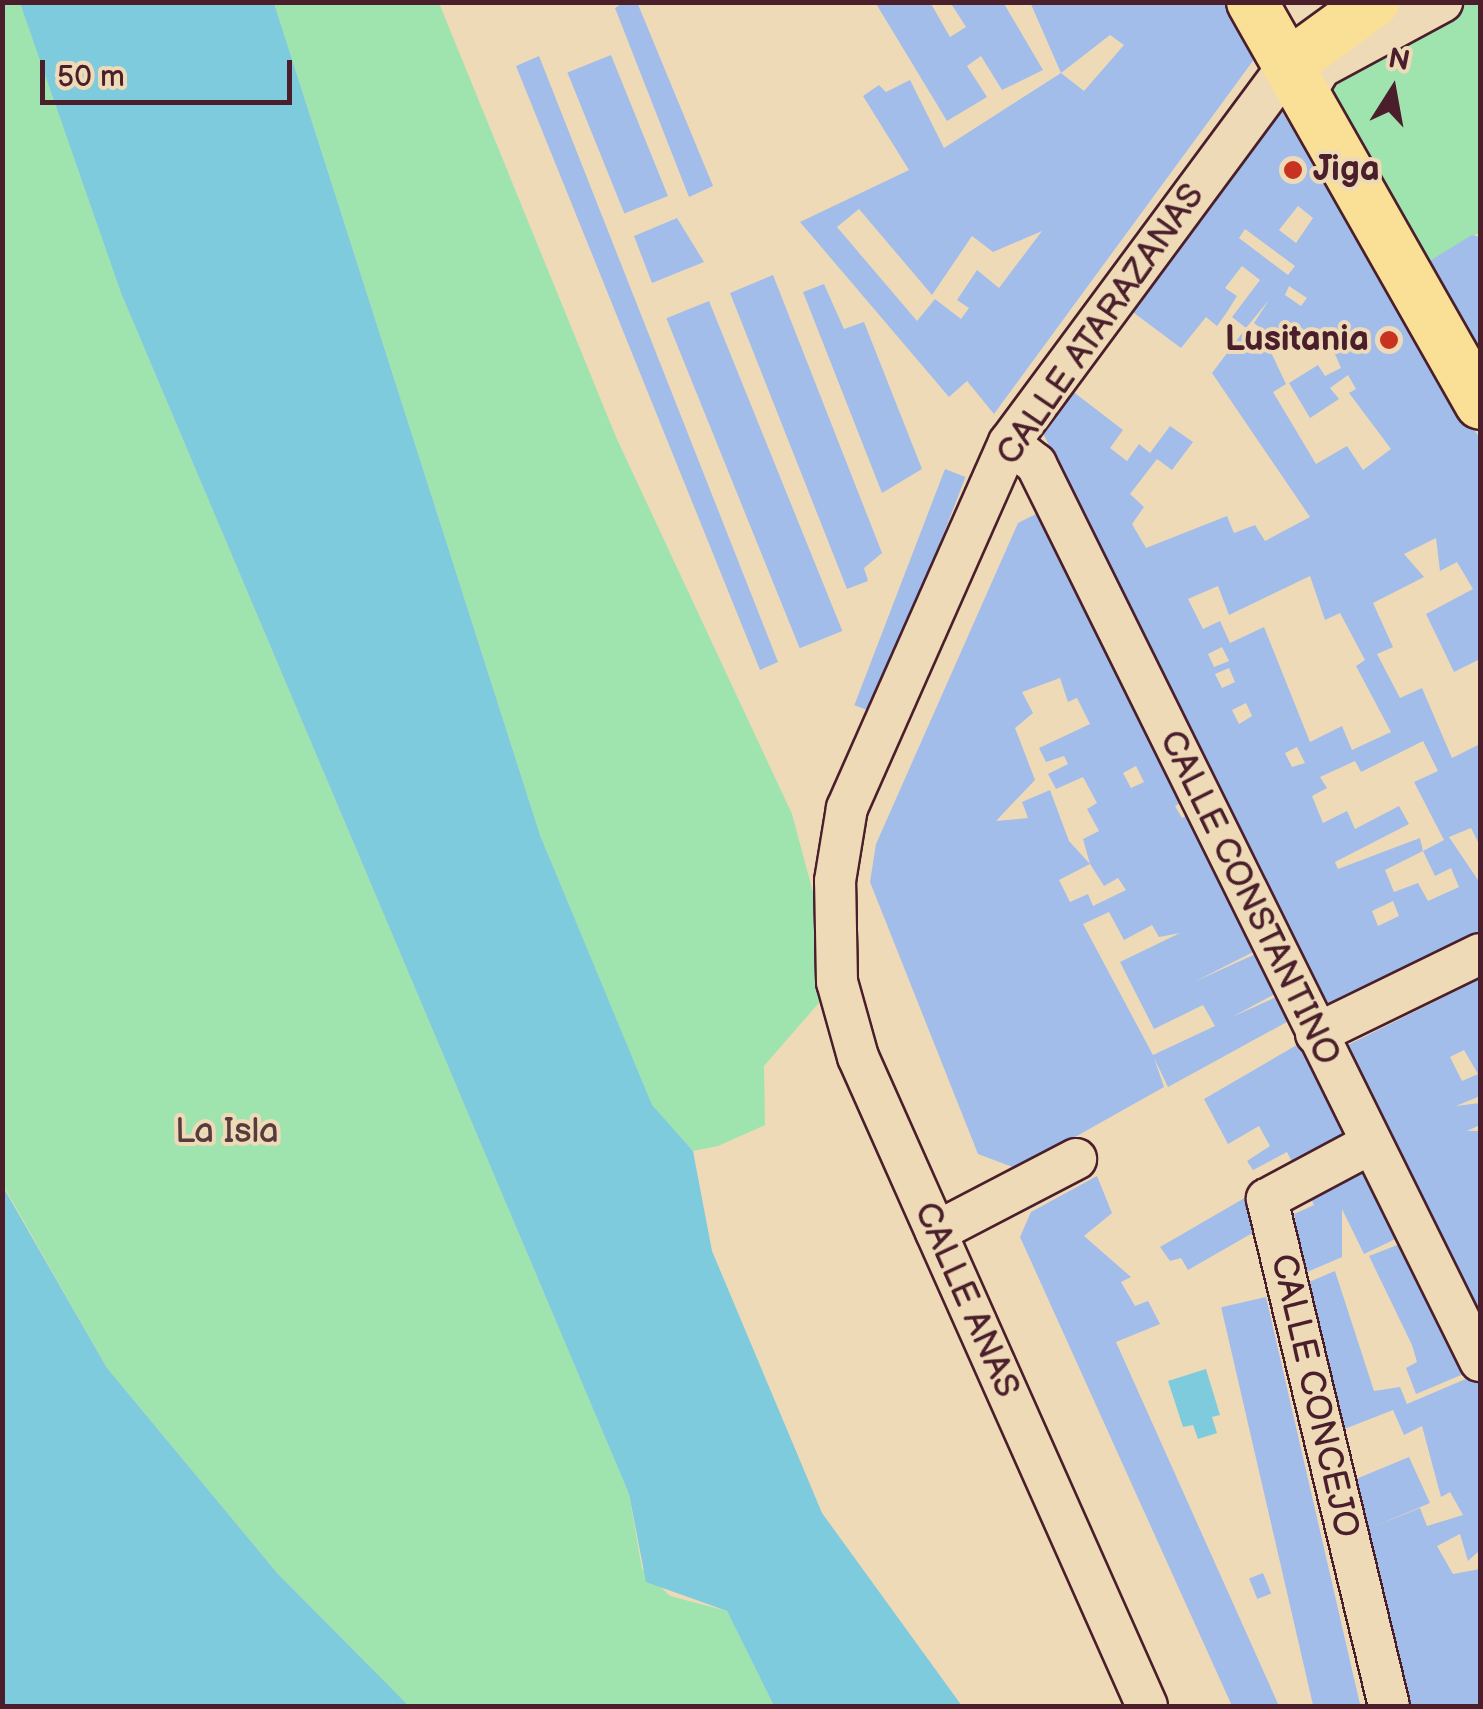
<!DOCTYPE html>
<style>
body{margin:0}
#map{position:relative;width:1483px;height:1709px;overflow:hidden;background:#efdab8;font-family:"Balsamiq Sans",sans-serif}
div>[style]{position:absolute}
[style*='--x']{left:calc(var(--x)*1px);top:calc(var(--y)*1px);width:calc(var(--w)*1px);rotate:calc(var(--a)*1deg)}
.green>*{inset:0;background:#9fe3af}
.water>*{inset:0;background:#7ecbdd}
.building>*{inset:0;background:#a2bdea;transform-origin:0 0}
.roads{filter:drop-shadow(2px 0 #4a1f2b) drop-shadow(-2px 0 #4a1f2b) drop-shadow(0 2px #4a1f2b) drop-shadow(0 -2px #4a1f2b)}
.minor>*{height:40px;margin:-20px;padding:0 20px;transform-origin:20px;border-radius:20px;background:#efdab8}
.major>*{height:50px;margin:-25px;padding:0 25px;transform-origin:25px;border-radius:25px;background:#fadf96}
.dots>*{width:28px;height:28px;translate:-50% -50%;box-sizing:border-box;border:5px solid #efdab8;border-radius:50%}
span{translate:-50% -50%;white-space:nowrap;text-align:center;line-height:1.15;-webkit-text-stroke:8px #efdab8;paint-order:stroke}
.poi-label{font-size:35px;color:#4a1f2b;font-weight:700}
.left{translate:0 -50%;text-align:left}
.right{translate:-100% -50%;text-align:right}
.street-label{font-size:35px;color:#4a1f2b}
.park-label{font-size:35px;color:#573c3f}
.frame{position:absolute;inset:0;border:5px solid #4a1f2b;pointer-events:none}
.north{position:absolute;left:1343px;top:40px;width:100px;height:100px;-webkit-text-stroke:8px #efdab8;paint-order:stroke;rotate:11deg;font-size:28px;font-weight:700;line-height:40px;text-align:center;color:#4a1f2b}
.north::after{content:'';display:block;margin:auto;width:35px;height:45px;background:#4a1f2b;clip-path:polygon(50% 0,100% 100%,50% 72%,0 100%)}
.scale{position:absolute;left:40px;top:60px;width:252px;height:45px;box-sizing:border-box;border:5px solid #4a1f2b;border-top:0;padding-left:12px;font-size:30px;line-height:35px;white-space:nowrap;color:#4a1f2b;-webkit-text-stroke:8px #efdab8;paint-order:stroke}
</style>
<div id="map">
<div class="green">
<div style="clip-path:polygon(20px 2px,121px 293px,629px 1494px,642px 1569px,670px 1596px,727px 1611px,774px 1706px,409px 1706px,278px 1574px,107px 1368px,3px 1185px,2px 3px)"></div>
<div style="clip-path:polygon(274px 3px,439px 3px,616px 437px,792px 814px,837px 982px,764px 1066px,765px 1125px,718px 1146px,693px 1151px,652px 1106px,540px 835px)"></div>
<div style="clip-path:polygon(1444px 3px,1480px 3px,1480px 232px,1423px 265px,1325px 89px)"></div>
</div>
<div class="water">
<div style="clip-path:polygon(20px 3px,274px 3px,540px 835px,652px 1105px,693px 1151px,712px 1251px,822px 1513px,962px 1706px,774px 1706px,727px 1611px,646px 1582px,629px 1494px,121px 293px)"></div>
<div style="clip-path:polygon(2px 1185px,107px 1368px,278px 1574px,409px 1706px,3px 1706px)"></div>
<div style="clip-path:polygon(1206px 1369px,1220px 1415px,1212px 1417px,1217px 1433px,1198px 1439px,1193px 1425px,1183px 1427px,1168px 1381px)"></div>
</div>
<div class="building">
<div style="clip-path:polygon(625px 2px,637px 2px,713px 186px,689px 197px,615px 8px)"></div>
<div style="clip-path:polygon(875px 2px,930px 2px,950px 37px,966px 27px,950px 2px,1003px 2px,1043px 70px,1002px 90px,981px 56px,967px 66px,987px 97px,947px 121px)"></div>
<div style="clip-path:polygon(evenodd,1030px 2px,1224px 2px,1258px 54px,994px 414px,967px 381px,949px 397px,800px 222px,909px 170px,863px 96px,879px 85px,886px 92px,910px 80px,944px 148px,1061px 73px,1084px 91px,1124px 45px,1110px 35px,1061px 73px,1030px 2px,859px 209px,932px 295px,972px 236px,993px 252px,1042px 231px,999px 288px,977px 270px,957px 300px,969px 308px,961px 319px,935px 299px,917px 321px,837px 227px,859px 209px)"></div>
<div style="left:611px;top:55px;width:152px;height:47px;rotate:68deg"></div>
<div style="clip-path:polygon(539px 56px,778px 662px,760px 670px,516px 66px)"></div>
<div style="clip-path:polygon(evenodd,1276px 102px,1480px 439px,1480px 659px,1454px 672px,1426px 614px,1473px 589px,1457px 562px,1440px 571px,1436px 538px,1404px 554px,1424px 577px,1373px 603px,1393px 647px,1377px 654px,1400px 698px,1422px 688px,1452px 758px,1480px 744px,1480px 846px,1471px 828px,1449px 837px,1480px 883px,1480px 936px,1327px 1011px,1039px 425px,1067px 387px,1123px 430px,1110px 448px,1127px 461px,1139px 444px,1150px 453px,1170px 426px,1193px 442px,1172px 470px,1157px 459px,1130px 494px,1144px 507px,1132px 524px,1146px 548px,1227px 516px,1234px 533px,1255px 525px,1265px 541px,1310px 517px,1212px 373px,1246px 328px,1267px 344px,1286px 384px,1273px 392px,1316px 464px,1347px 446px,1363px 470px,1391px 449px,1349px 393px,1356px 389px,1348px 375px,1330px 388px,1339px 399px,1310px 418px,1289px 383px,1318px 365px,1325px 376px,1341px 368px,1335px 354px,1316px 335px,1292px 347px,1283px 331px,1275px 339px,1254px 323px,1269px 300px,1246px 328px,1232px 317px,1260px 280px,1242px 266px,1225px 288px,1237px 296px,1227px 312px,1217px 326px,1206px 317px,1181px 348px,1126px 307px,1276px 102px,1298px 206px,1313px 218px,1296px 243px,1279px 230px,1298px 206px,1276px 102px,1245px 229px,1295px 266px,1288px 275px,1239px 238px,1245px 229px,1276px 102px,1289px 286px,1307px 298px,1301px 306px,1285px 295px,1289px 286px,1276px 102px,1310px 576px,1325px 620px,1340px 613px,1365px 660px,1356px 666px,1391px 732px,1352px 750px,1342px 726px,1310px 742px,1264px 627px,1230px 643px,1220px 621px,1203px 629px,1188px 599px,1218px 586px,1229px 615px,1310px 576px,1276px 102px,1222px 647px,1229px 661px,1214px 667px,1208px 654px,1222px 647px,1276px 102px,1229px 668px,1235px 682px,1222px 688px,1215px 674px,1229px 668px,1276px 102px,1246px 703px,1252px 716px,1239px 724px,1232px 710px,1246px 703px,1276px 102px,1423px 741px,1438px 771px,1414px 782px,1444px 840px,1423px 851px,1435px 876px,1451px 868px,1459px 887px,1428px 901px,1418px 883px,1394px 892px,1385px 870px,1423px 851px,1420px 838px,1338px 869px,1335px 862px,1409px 824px,1399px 806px,1355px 829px,1347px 811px,1323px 823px,1312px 796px,1327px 788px,1320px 777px,1355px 761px,1361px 772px,1423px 741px,1276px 102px,1297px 747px,1305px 763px,1292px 767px,1285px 753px,1297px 747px,1276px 102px,1393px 901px,1399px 916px,1378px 926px,1372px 911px,1393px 901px)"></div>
<div style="clip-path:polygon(677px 218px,704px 262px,652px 283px,634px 236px)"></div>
<div style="clip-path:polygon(1472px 235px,1480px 237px,1480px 363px,1423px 265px)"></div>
<div style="clip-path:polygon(773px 275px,882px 553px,864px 568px,868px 581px,847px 589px,730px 293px)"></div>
<div style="clip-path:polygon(824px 284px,844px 329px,864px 322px,922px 469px,882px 493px,803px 292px)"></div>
<div style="left:709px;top:301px;width:356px;height:46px;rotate:68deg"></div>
<div style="left:945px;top:469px;width:22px;height:253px;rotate:21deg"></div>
<div style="clip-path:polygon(evenodd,1048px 508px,1189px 798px,1175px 806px,1182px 818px,1195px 811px,1261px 948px,1194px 982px,1273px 946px,1288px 987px,1232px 1017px,1294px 989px,1305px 1012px,1168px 1087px,1154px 1058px,1164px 1087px,1018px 1169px,978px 1154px,870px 882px,876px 844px,1018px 523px,1048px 508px,1060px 678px,1068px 702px,1077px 698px,1090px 724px,1039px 748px,1046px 762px,1064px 756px,1068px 764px,1048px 774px,1056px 789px,1083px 777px,1097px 803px,1087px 809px,1099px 831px,1083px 839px,1090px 864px,1069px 841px,1050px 790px,1022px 802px,1028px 818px,996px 821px,1035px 780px,1015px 728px,1033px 713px,1022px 692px,1060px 678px,1048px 508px,1136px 766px,1144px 782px,1131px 788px,1123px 773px,1136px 766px,1048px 508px,1090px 864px,1104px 886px,1118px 878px,1126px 890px,1093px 906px,1088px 894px,1070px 902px,1059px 880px,1090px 864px,1048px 508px,1109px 912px,1124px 940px,1152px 925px,1159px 937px,1180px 933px,1120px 962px,1154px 1029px,1203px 1005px,1215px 1026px,1153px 1055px,1083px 924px,1109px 912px)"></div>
<div style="clip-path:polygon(evenodd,1480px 979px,1480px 1096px,1456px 1106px,1480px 1103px,1480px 1125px,1467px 1131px,1480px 1131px,1480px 1313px,1348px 1045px,1480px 979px,1464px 1050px,1478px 1074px,1462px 1081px,1450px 1057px,1464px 1050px)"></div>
<div style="clip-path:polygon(1307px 1039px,1355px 1138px,1297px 1172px,1287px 1152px,1253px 1170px,1247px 1161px,1270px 1146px,1259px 1126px,1228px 1144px,1204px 1099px)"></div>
<div style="clip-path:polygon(1368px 1157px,1408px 1233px,1364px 1254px,1342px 1209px,1342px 1257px,1305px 1273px,1294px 1214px,1314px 1205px,1306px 1186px)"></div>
<div style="clip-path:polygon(1097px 1176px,1112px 1213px,1084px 1236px,1131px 1277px,1121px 1282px,1135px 1306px,1148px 1301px,1160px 1324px,1116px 1342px,1279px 1706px,1232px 1706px,1020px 1237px,1031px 1212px)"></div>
<div style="clip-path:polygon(1248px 1196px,1256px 1231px,1188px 1270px,1181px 1258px,1170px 1261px,1160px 1247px)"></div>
<div style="clip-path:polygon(1410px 1240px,1473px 1370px,1416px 1394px,1406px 1368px,1417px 1362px,1412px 1345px,1369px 1256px)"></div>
<div style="clip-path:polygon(1335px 1271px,1374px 1391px,1400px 1387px,1407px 1404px,1475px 1375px,1480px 1386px,1480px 1550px,1468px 1561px,1460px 1534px,1437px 1546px,1453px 1574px,1480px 1569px,1480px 1706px,1403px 1706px,1356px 1479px,1409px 1457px,1430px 1503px,1373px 1527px,1420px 1508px,1427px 1526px,1463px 1515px,1450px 1492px,1441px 1497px,1422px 1426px,1404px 1435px,1393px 1410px,1342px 1430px,1309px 1282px)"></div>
<div style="left:1266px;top:1297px;width:421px;height:46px;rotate:77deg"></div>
<div style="left:1263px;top:1573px;width:22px;height:15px;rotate:68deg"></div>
</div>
<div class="roads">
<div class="minor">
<div style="--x:1307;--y:90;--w:26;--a:-59"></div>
<div style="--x:1320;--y:68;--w:139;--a:-28.4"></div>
<div style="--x:1009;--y:443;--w:34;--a:38"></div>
<div style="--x:1036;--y:464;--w:1001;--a:63.67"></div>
<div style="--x:1316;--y:1034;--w:182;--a:-26"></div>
<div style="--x:1370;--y:1144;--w:117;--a:151.9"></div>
<div style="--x:1267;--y:1199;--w:521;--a:76.47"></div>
<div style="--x:936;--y:1232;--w:158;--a:-27.5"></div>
<div style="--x:1147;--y:1706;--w:710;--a:-114"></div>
<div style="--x:858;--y:1057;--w:78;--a:-105.6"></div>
<div style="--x:837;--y:982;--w:101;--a:-91.1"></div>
<div style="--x:835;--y:881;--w:74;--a:-80.7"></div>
<div style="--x:847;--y:808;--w:399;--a:-66.1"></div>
<div style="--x:1009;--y:443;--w:471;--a:-53.5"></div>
</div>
<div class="major">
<div style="--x:1252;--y:2;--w:462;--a:60.4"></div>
<div style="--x:1289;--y:64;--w:105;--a:-36.1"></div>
</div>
</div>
<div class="dots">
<div style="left:1293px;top:170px;background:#c8321e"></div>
<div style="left:1389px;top:340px;background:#c8321e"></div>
</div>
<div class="poi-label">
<span class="left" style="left:1313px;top:170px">Jiga</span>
<span class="right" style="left:1369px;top:340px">Lusitania</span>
</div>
<div class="street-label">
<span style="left:1101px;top:325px;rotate:-55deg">CALLE ATARAZANAS</span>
<span style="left:1249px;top:898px;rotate:64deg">CALLE CONSTANTINO</span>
<span style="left:966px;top:1300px;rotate:66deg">CALLE ANAS</span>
<span style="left:1314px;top:1396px;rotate:77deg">CALLE CONCEJO</span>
</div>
<div class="park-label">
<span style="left:227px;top:1132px">La Isla</span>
</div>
<div class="frame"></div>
<div class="north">N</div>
<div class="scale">50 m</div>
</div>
